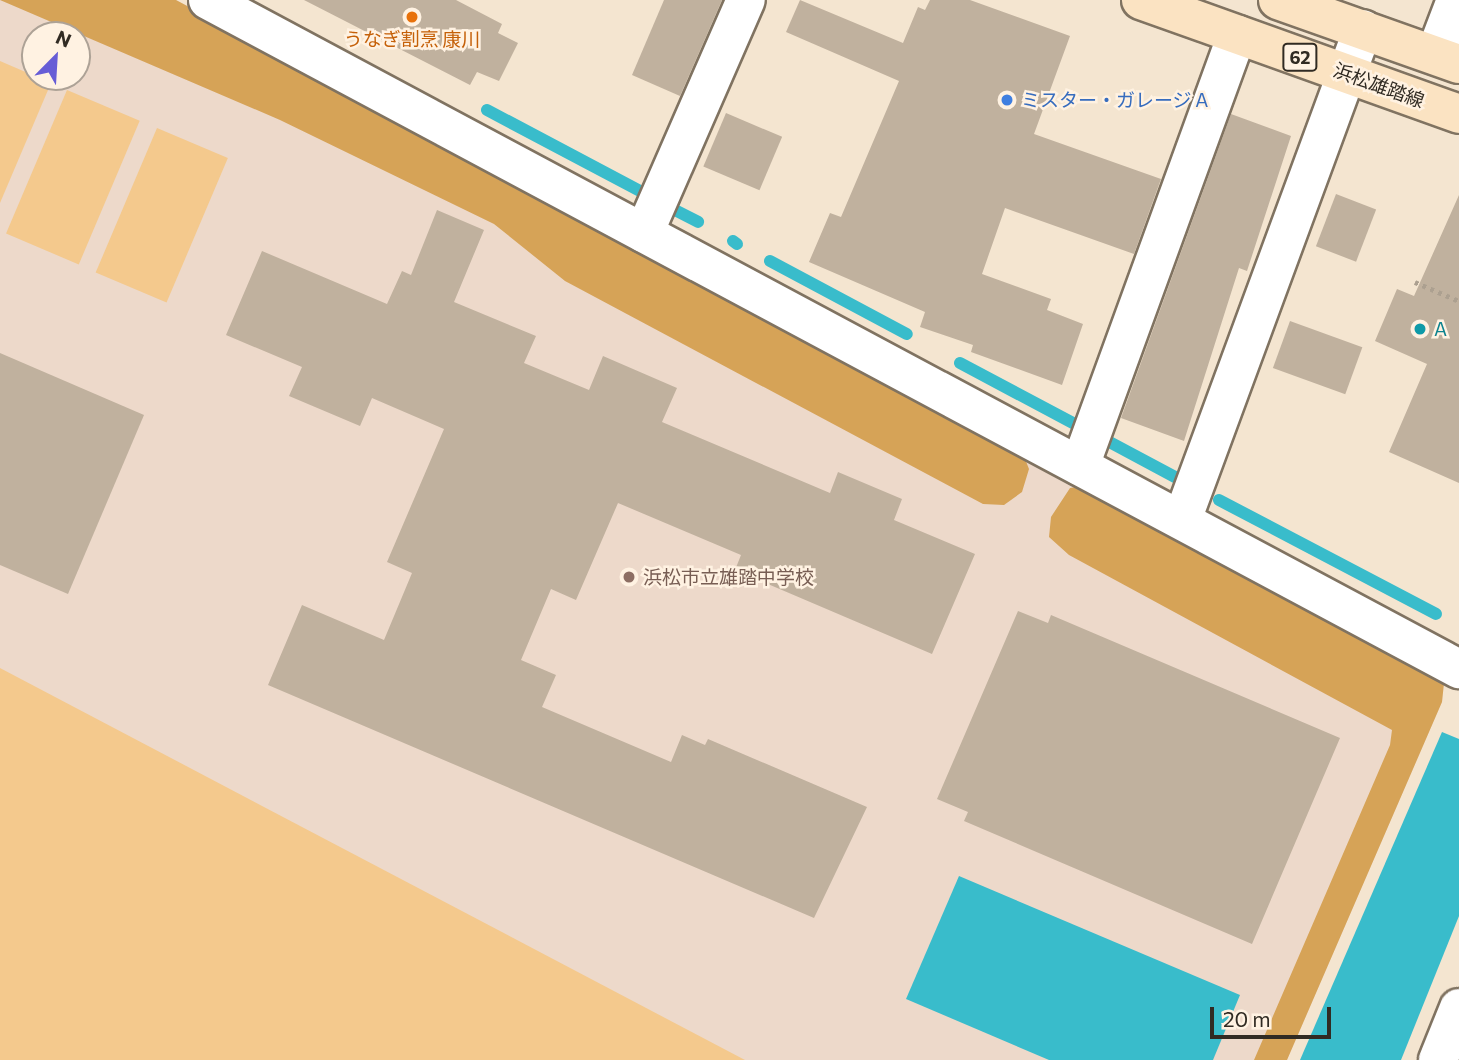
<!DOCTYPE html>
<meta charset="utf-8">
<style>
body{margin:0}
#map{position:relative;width:1459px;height:1060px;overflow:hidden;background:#f4e5d0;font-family:Commissioner,"Noto Sans JP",sans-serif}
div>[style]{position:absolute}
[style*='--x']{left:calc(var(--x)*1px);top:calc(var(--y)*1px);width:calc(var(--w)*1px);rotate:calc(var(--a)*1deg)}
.education>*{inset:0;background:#edd9ca}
.green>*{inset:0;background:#f4c98d;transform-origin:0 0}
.forest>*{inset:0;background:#d6a357}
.water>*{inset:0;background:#39bccb}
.stream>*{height:12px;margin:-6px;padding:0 6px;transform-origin:6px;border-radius:6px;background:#39bccb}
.building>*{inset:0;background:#c0b19e;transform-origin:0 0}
.path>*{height:4.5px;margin-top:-2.25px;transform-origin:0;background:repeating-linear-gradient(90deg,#aca090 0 3.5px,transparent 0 8.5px)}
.roads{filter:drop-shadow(2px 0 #807361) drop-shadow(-2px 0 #807361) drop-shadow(0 2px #807361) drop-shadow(0 -2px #807361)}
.street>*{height:38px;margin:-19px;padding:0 19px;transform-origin:19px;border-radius:19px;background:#fff}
.primary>*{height:38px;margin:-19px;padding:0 19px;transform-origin:19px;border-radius:19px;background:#fbe3c2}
.dots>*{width:19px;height:19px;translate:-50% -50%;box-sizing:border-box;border:4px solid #fff2e2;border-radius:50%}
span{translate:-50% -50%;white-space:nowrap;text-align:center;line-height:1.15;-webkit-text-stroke:5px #fff2e2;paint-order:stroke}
.shield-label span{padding:2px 5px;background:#fff2e2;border:2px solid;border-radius:5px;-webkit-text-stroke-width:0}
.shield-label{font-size:18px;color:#312b23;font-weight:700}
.food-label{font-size:19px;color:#c56008}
.street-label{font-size:19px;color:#312b23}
.shop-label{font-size:19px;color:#366cbe}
.left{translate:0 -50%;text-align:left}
.culture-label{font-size:19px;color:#0d838f}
.education-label{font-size:19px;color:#785e54}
.north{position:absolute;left:21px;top:21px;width:70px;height:70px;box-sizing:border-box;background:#fff2e2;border:2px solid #ada296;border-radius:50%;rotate:24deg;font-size:19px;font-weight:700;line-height:28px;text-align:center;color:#312b23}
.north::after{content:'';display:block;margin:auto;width:24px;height:32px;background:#675dd6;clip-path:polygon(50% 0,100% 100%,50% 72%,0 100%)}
.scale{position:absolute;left:1210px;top:1007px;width:121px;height:32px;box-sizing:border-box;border:4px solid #312b23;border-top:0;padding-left:9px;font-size:21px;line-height:24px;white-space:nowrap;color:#312b23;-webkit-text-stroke:5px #fff2e2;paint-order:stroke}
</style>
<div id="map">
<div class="education">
<div style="clip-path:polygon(evenodd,0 0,176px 0,1444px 683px,1442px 702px,1287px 1060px,0 1060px,0 0,35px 35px,77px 35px,77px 77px,35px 77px,35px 35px)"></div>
</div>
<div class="green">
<div style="clip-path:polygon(0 61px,51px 83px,0 203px)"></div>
<div style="left:67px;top:90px;width:79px;height:156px;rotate:23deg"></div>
<div style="left:157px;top:128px;width:77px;height:157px;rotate:23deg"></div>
<div style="clip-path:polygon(0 668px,745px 1060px,0 1060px)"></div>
</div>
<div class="forest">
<div style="clip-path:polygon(0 0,176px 0,1022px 451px,1029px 469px,1022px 492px,1004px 505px,983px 504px,565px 281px,494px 224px,280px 120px)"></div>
<div style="clip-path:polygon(1087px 485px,1428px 668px,1444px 683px,1442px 702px,1287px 1060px,1254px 1060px,1390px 745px,1392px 730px,1069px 555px,1049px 537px,1051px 517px,1070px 488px)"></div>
</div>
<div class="water">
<div style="clip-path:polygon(1442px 732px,1459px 739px,1459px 916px,1401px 1060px,1300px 1060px)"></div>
<div style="clip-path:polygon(959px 876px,1240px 995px,1213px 1060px,1049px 1060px,906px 999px)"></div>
</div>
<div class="stream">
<div style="--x:487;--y:110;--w:186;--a:27.9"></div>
<div style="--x:667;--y:206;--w:35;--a:27"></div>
<div style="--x:733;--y:241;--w:5;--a:37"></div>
<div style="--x:770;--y:261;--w:155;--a:28.1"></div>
<div style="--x:960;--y:363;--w:143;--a:28"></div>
<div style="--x:1102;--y:438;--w:83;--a:28.1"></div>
<div style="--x:1219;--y:500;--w:245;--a:27.7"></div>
</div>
<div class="building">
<div style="clip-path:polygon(304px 0,456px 0,502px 24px,498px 33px,518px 43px,499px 81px,477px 72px,470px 85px)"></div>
<div style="clip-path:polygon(664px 0,722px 0,680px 96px,632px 75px)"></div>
<div style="clip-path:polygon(800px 0,903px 43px,918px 7px,925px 10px,930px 0,970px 0,1070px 36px,1034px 134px,1161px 179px,1134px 254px,1005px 208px,982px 274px,1051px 299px,1047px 310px,1083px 324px,1062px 385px,971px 352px,973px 345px,920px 327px,925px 312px,809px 262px,830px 213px,841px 217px,899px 81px,786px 32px)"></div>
<div style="left:726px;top:113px;width:61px;height:58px;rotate:23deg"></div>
<div style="clip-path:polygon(1231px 114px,1291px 136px,1247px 271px,1239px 268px,1184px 441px,1121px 418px)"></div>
<div style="left:1336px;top:194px;width:43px;height:56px;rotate:21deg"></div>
<div style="clip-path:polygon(1459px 195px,1459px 483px,1389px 452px,1427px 364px,1375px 341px,1397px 289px,1414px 296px)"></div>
<div style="clip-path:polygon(437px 210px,484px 230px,454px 302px,536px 336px,524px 363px,589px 390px,603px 356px,677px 388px,662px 422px,830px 493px,838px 472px,902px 499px,894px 520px,975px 554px,932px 654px,735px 570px,741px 555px,618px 503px,576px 600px,551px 589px,521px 660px,556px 675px,542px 707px,671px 762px,682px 735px,705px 745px,708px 739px,867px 807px,814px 918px,268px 685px,302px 605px,384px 640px,412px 573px,387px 562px,444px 429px,372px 398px,360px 426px,289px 396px,302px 367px,226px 335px,262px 251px,387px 304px,402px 271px,411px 275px)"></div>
<div style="left:1290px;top:321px;width:77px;height:50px;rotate:20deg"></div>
<div style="clip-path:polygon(0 353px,144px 415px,68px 594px,0 565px)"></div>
<div style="clip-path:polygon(1018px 611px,1048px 623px,1051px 615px,1340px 738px,1252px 944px,964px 821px,968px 812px,937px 799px)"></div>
</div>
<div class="path">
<div style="--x:1415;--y:282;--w:48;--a:23.4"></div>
</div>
<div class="roads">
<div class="street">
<div style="--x:208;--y:0;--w:1419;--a:28.14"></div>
<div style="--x:1435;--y:55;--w:59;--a:-69.1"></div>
<div style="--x:644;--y:233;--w:254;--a:-66.4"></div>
<div style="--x:1080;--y:466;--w:459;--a:-70"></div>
<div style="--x:1182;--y:520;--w:523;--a:-69.76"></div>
<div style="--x:1438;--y:1060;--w:56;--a:-68"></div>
</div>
<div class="primary">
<div style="--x:1141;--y:0;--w:338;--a:19.7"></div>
<div style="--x:1278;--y:0;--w:192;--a:19.5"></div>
</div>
</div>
<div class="dots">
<div style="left:412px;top:17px;background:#e8710a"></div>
<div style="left:1007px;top:100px;background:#3f7fe0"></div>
<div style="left:1420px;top:329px;background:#0f9aa8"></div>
<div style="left:629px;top:577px;background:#8d6e63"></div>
</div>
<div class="shield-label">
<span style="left:1300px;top:57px">62</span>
</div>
<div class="food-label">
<span style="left:412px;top:39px">うなぎ割烹 康川</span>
</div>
<div class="street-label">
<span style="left:1379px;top:85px;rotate:20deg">浜松雄踏線</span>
</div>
<div class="shop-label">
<span class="left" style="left:1021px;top:100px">ミスター・ガレージ A</span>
</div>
<div class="culture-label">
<span class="left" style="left:1434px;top:329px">A</span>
</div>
<div class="education-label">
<span class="left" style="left:643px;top:577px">浜松市立雄踏中学校</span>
</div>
<div class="north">N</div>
<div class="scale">20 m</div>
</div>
